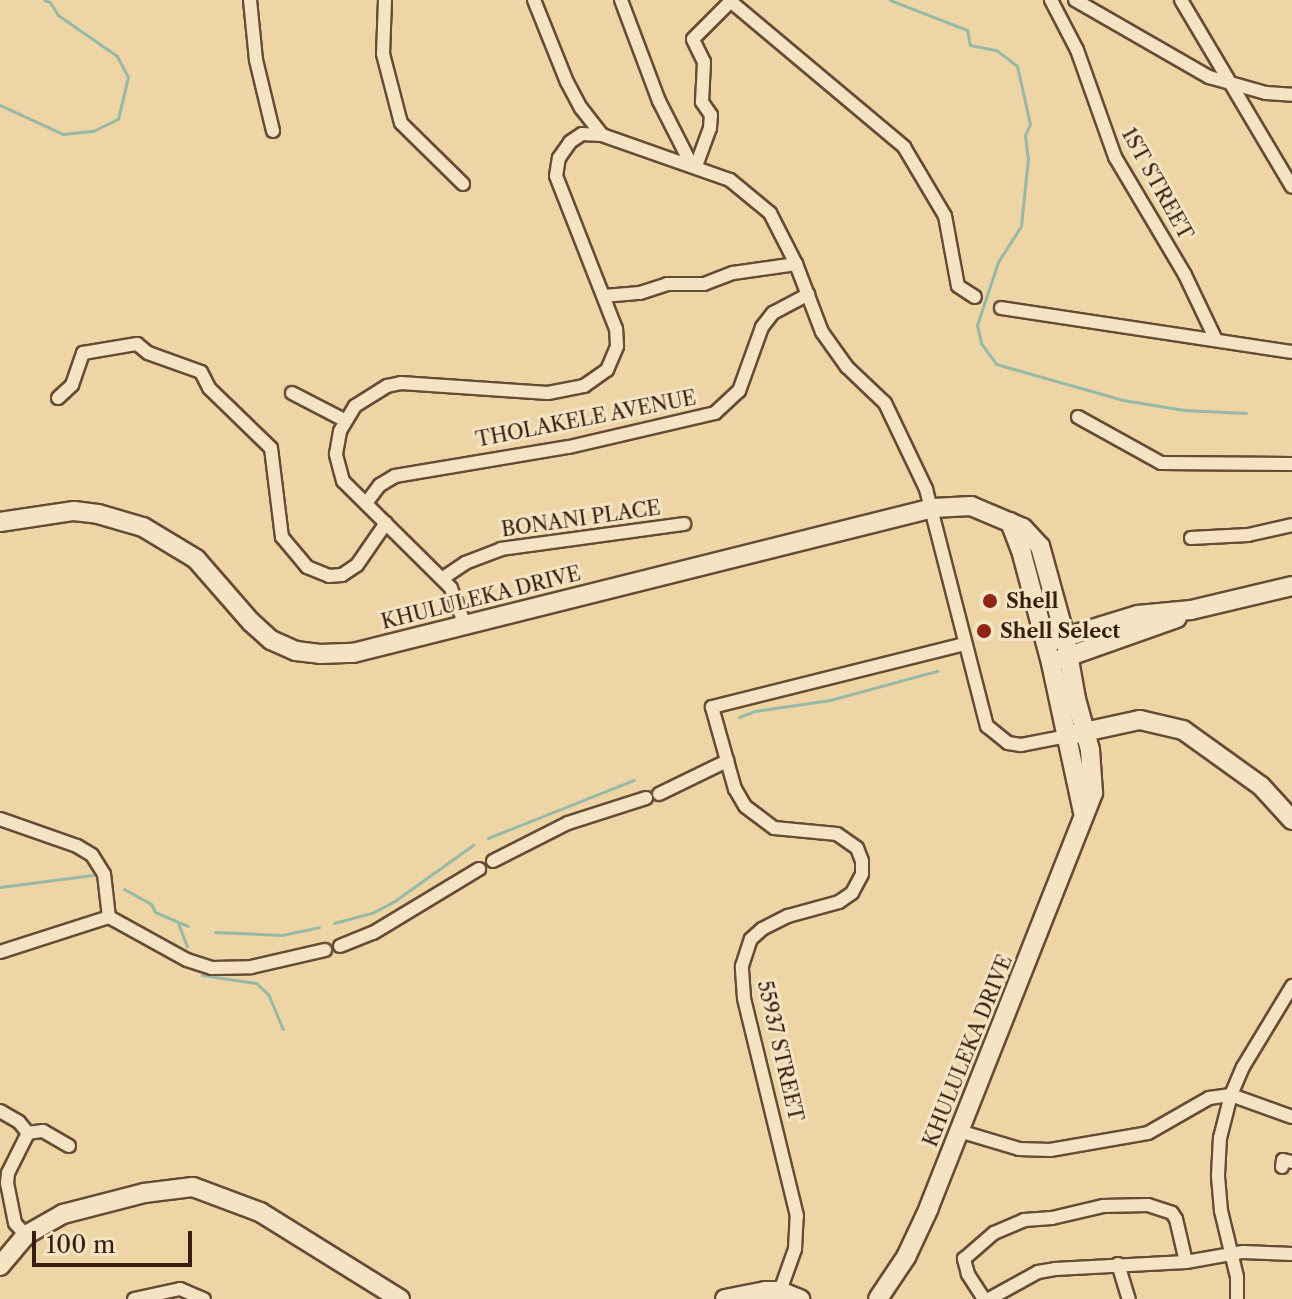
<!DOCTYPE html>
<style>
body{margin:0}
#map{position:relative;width:1292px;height:1299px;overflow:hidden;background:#eed5a5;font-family:"Libre Caslon Text",serif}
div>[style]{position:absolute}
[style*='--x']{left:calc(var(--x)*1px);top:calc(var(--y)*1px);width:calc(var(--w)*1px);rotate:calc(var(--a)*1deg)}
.stream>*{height:3px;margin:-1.5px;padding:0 1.5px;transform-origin:1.5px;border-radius:1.5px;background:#99b9a7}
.roads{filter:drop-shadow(2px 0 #664c34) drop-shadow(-2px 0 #664c34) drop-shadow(0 2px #664c34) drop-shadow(0 -2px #664c34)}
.street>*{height:12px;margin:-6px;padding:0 6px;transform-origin:6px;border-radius:6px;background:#f4e4c4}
.secondary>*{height:18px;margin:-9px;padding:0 9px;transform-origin:9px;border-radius:9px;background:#f4e4c4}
.dots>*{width:22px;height:22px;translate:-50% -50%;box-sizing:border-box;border:4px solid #f4e4c4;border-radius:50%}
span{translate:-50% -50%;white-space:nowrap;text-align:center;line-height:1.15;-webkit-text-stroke:6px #f4e4c4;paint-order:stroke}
.street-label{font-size:20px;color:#381e0f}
.poi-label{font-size:20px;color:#381e0f;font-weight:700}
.left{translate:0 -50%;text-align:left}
.scale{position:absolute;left:32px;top:1231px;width:160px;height:36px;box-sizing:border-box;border:4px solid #381e0f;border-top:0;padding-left:10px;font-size:24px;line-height:28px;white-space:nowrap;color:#381e0f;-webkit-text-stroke:6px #f4e4c4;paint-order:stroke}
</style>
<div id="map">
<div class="stream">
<div style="--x:890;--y:0;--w:83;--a:21.3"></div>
<div style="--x:967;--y:30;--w:15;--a:79"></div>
<div style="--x:970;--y:45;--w:26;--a:11"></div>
<div style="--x:996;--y:50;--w:26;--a:37"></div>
<div style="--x:1017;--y:66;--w:59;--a:77.4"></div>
<div style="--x:1030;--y:124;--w:12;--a:114"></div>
<div style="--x:1025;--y:135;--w:23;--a:83"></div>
<div style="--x:1028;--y:158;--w:58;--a:95.9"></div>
<div style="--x:1022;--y:216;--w:10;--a:96"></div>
<div style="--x:1021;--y:226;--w:43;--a:122.6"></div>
<div style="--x:998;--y:262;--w:66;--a:108.4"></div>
<div style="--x:977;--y:325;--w:18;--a:77"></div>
<div style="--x:981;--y:343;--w:26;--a:54"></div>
<div style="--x:996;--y:364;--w:132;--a:15.8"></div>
<div style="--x:1123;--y:400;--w:62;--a:9.3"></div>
<div style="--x:1184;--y:410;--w:62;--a:2.8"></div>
<div style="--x:0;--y:105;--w:69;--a:24.7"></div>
<div style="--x:63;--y:134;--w:30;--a:-6"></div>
<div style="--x:93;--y:131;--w:28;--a:-26"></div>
<div style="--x:118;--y:119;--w:43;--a:-76.6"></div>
<div style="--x:128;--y:77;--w:24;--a:-118"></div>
<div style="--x:117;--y:56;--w:72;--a:-145.2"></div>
<div style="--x:58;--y:15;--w:15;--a:-122"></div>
<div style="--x:50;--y:2;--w:6;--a:-162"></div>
<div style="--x:739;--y:717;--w:17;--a:-21"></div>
<div style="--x:755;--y:711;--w:76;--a:-8.3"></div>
<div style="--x:830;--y:700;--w:111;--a:-15.2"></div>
<div style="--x:488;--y:838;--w:157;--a:-21.7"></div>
<div style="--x:0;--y:887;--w:93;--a:-7.4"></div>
<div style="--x:124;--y:889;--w:31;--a:29"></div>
<div style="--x:151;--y:904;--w:9;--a:63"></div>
<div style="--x:155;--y:912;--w:36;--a:23"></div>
<div style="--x:178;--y:923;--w:25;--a:69"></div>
<div style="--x:334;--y:923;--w:39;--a:-15"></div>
<div style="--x:372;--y:913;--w:27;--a:-28"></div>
<div style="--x:396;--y:900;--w:95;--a:-35.5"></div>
<div style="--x:215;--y:932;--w:67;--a:2.6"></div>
<div style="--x:282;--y:935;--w:38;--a:-12"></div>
<div style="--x:202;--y:975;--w:55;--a:8.4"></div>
<div style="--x:256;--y:983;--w:16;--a:43"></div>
<div style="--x:268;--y:994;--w:38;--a:67"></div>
</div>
<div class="roads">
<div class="street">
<div style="--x:250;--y:0;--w:60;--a:84.3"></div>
<div style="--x:256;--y:60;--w:73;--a:76.5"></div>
<div style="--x:385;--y:0;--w:54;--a:92.1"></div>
<div style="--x:383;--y:54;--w:71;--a:75.4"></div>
<div style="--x:401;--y:123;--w:87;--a:44.5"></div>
<div style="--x:534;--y:0;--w:88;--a:68.1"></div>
<div style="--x:567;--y:82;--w:30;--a:62"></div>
<div style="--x:581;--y:108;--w:34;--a:52"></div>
<div style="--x:621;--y:0;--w:108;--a:69.4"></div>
<div style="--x:659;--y:101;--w:71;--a:63.1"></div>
<div style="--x:729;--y:0;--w:229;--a:40"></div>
<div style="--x:904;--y:147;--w:80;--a:59.3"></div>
<div style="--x:945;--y:216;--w:71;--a:79.5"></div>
<div style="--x:958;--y:286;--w:20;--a:33"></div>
<div style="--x:1051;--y:0;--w:56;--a:62.5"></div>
<div style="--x:1077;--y:50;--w:114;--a:70.4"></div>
<div style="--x:1115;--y:157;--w:137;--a:59.3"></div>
<div style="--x:1185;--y:275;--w:72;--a:64.5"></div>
<div style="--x:1075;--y:0;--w:155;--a:29.9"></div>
<div style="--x:1209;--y:77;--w:59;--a:15.7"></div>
<div style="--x:1266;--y:93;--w:26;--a:4"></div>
<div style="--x:1181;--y:0;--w:217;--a:59.3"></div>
<div style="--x:696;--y:166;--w:40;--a:-69.8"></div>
<div style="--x:710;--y:128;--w:13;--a:-86"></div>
<div style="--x:711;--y:115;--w:16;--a:-125"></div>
<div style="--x:702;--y:102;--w:40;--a:-87.1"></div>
<div style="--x:704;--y:62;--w:25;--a:-116"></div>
<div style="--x:693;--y:39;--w:54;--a:-45"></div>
<div style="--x:604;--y:296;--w:36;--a:-5"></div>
<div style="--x:640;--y:293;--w:28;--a:-18"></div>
<div style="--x:667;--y:284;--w:37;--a:0"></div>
<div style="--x:704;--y:284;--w:31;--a:-21"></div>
<div style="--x:733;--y:273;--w:64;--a:-8.1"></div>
<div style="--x:1001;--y:308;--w:294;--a:8.6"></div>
<div style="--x:292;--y:393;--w:59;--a:27.4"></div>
<div style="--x:58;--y:398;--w:19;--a:-43"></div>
<div style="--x:72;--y:385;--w:34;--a:-71"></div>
<div style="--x:83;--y:353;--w:55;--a:-9.5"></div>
<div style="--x:137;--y:344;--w:14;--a:39"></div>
<div style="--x:148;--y:353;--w:56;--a:19.7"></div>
<div style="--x:201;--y:372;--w:18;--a:63"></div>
<div style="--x:209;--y:388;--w:86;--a:44.1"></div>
<div style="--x:271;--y:448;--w:90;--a:83"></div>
<div style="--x:282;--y:537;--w:39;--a:50"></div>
<div style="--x:307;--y:567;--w:24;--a:22"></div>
<div style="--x:329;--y:576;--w:13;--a:-4"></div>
<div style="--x:342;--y:575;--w:18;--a:-34"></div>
<div style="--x:357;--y:565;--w:51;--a:-55.4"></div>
<div style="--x:1078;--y:417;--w:95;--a:29"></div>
<div style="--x:1161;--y:463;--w:131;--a:0.4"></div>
<div style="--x:367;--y:502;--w:21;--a:-53"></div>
<div style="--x:380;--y:485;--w:17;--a:-31"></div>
<div style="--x:395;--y:476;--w:176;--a:-9.5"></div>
<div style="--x:569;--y:447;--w:150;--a:-13.1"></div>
<div style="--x:715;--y:413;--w:33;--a:-43"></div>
<div style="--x:739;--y:391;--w:68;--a:-70.2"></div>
<div style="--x:762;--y:327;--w:18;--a:-52"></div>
<div style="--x:773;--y:313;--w:40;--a:-28"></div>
<div style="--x:1191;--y:538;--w:57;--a:-3"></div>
<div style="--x:1248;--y:535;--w:45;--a:-12.8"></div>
<div style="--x:443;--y:578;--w:27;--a:-34"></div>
<div style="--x:465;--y:563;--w:39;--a:-21"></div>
<div style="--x:501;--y:549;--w:185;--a:-7.8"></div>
<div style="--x:465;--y:625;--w:40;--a:-111"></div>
<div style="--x:451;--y:588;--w:152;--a:-135.3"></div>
<div style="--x:343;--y:481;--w:28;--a:-105"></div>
<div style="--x:336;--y:454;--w:23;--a:-80"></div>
<div style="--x:340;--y:431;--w:29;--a:-59"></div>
<div style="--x:355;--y:406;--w:38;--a:-32"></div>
<div style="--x:387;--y:386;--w:14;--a:-12"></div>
<div style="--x:401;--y:383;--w:147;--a:3.9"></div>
<div style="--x:548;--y:393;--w:37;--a:-11"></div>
<div style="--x:584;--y:386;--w:28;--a:-35"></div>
<div style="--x:607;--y:370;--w:26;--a:-67"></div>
<div style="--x:617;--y:346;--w:17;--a:-93"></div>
<div style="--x:616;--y:329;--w:164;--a:-111.4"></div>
<div style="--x:556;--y:176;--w:18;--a:-81"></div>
<div style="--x:559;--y:158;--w:19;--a:-55"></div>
<div style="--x:570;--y:142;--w:14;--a:-34"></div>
<div style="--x:582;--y:134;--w:20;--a:3"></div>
<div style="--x:602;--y:135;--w:136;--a:19.4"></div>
<div style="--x:730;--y:180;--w:52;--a:39.5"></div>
<div style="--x:770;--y:213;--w:57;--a:63"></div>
<div style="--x:796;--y:264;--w:73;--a:69.1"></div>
<div style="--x:822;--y:332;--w:43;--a:54.5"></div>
<div style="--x:847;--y:367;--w:52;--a:43.5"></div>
<div style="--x:885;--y:403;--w:95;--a:64.5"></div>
<div style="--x:926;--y:489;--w:245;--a:75.6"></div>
<div style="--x:987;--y:726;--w:27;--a:39"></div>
<div style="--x:1008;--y:743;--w:13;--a:9"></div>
<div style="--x:1021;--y:745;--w:47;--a:-11.1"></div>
<div style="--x:659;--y:794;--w:76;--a:-25.9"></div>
<div style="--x:0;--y:819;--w:82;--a:19.3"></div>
<div style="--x:77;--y:846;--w:17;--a:31"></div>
<div style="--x:92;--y:855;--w:22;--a:58"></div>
<div style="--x:104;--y:874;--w:43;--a:83.4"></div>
<div style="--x:493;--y:861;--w:84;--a:-26.9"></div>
<div style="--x:568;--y:823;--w:82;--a:-17.8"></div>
<div style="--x:340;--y:946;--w:35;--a:-22"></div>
<div style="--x:373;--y:933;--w:124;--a:-31.1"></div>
<div style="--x:0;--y:952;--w:114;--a:-17.8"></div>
<div style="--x:109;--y:917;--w:89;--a:28.9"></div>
<div style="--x:187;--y:960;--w:26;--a:18"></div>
<div style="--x:212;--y:968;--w:39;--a:-1"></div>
<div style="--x:251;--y:967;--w:76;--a:-12.9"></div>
<div style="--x:0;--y:1111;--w:22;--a:30"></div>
<div style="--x:19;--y:1122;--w:14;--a:51"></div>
<div style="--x:959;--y:1131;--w:63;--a:16.7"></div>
<div style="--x:1019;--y:1149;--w:31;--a:2"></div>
<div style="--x:1050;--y:1150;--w:99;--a:-9.8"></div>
<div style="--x:1148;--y:1133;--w:70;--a:-29.8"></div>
<div style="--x:1209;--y:1098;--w:22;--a:-8"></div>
<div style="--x:1231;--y:1095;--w:65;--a:19.8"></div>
<div style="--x:28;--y:1133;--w:15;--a:-8"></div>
<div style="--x:43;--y:1131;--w:30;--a:30"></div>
<div style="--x:1282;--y:1167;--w:7;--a:-82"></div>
<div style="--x:1283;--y:1160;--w:9;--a:13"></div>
<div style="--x:26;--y:1235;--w:16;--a:-133"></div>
<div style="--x:15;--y:1223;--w:41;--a:-101.3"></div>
<div style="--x:7;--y:1183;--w:10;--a:-84"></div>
<div style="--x:8;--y:1173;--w:45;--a:-63.4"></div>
<div style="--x:1118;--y:1264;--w:37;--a:73"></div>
<div style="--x:780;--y:1291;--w:45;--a:-70.3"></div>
<div style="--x:795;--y:1249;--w:33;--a:-87"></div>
<div style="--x:797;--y:1216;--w:224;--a:-103.7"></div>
<div style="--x:744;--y:998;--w:32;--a:-94"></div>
<div style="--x:742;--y:966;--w:28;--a:-72"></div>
<div style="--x:751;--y:939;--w:15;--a:-42"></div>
<div style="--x:762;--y:929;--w:29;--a:-27"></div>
<div style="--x:788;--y:916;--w:53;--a:-15.4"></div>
<div style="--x:839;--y:902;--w:16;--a:-35"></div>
<div style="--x:852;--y:893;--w:21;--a:-62"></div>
<div style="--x:862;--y:874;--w:13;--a:-90"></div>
<div style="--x:862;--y:861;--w:14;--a:-111"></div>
<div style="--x:857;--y:848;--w:24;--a:-145"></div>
<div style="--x:837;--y:834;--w:63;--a:-174.6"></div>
<div style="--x:774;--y:828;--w:36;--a:-143"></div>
<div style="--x:745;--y:806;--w:20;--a:-120"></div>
<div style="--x:735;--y:789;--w:85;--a:-105.7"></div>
<div style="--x:712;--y:707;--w:260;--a:-14"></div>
<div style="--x:134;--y:1299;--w:47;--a:-12.3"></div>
<div style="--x:180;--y:1289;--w:26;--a:23"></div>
<div style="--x:984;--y:1299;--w:30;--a:-123"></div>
<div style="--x:968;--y:1274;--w:16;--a:-105"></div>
<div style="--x:964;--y:1259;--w:40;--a:-41"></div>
<div style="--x:994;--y:1233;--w:33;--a:-23"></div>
<div style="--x:1024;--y:1220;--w:28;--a:-4"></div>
<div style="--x:1052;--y:1218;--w:52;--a:-13.2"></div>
<div style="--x:1103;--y:1206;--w:45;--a:-1.3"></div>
<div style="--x:1148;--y:1205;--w:25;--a:18"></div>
<div style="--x:1172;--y:1213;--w:7;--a:56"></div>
<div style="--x:1176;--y:1219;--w:44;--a:76.9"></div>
<div style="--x:989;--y:1299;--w:56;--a:-28.9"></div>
<div style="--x:1038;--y:1272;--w:17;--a:-10"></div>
<div style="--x:1055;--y:1269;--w:131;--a:-3.1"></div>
<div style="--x:1186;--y:1262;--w:58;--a:-10"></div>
<div style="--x:1243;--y:1252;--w:49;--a:2.3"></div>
<div style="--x:1237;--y:1299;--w:22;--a:-90"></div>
<div style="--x:1237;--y:1277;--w:68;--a:-103.6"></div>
<div style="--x:1221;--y:1211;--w:36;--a:-95"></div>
<div style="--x:1218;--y:1175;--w:37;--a:-87"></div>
<div style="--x:1220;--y:1138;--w:44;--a:-75.7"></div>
<div style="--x:1231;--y:1095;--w:30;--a:-67"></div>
<div style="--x:1243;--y:1067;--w:95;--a:-58.8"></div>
</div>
<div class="secondary">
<div style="--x:0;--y:522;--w:75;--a:-8.5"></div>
<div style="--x:74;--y:511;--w:24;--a:7"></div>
<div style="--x:98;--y:514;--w:47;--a:16.1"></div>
<div style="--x:143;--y:527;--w:62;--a:31.1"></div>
<div style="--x:196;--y:559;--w:84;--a:48.9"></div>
<div style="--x:251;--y:622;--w:27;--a:42"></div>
<div style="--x:271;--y:640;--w:27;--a:24"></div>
<div style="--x:296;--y:651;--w:24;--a:7"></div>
<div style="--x:320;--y:654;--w:33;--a:-2"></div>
<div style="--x:353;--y:653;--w:598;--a:-14.04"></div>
<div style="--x:933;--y:508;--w:38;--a:-3"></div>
<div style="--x:971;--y:506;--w:56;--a:22.9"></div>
<div style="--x:1023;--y:528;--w:25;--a:47"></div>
<div style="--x:1040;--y:546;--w:94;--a:74.6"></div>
<div style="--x:1065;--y:637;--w:63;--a:79.9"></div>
<div style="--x:1076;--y:699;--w:53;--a:74.6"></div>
<div style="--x:1090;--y:750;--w:43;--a:86"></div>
<div style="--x:1093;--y:793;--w:446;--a:111.6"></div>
<div style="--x:929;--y:1208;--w:54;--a:115.1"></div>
<div style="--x:906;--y:1257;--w:50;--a:123.7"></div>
<div style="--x:1010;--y:522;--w:34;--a:69"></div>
<div style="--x:1022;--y:554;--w:113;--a:75.1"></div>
<div style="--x:1051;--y:663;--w:152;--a:77.9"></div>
<div style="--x:1056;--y:640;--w:86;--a:-17"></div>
<div style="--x:1138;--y:615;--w:53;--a:-5.4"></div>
<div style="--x:1191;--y:610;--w:104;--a:-13.4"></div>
<div style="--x:1061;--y:659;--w:123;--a:-19.5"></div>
<div style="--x:1075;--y:734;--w:66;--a:-12.2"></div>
<div style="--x:1140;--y:720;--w:44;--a:13.1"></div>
<div style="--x:1183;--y:730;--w:96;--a:35.7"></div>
<div style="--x:1261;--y:786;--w:46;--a:47.6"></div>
<div style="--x:0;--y:1266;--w:40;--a:-50"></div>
<div style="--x:26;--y:1235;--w:43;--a:-29.6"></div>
<div style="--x:63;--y:1214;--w:84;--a:-14.5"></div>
<div style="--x:144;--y:1193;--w:49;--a:-7"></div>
<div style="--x:193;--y:1187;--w:72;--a:20.5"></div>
<div style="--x:260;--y:1212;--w:165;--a:31.9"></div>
<div style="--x:725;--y:1299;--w:41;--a:-11.3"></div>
<div style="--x:765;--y:1291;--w:15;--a:0"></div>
<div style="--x:780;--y:1291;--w:22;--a:22"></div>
</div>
</div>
<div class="dots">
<div style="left:990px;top:601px;background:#8f2418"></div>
<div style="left:984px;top:631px;background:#8f2418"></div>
</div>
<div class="street-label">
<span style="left:1157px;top:184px;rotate:61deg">1ST STREET</span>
<span style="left:586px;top:419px;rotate:-11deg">THOLAKELE AVENUE</span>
<span style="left:581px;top:519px;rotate:-8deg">BONANI PLACE</span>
<span style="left:481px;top:598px;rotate:-14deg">KHULULEKA DRIVE</span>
<span style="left:780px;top:1051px;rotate:77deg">55937 STREET</span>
<span style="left:968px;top:1051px;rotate:-68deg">KHULULEKA DRIVE</span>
</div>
<div class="poi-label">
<span class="left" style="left:1006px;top:601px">Shell</span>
<span class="left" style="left:1000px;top:631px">Shell Select</span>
</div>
<div class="scale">100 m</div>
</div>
